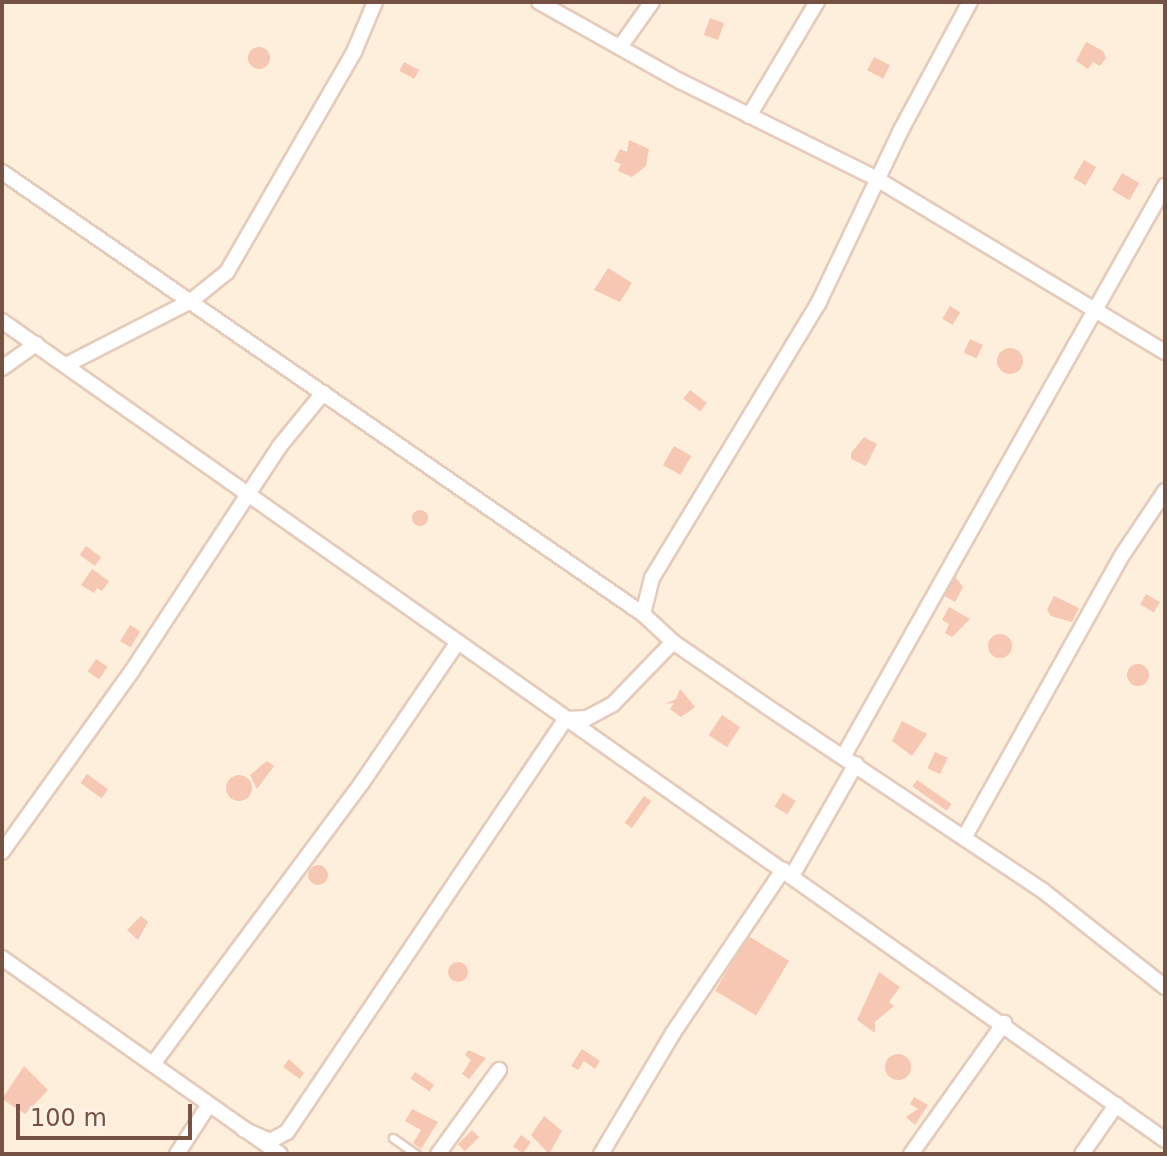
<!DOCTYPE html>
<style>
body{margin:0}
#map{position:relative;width:1167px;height:1156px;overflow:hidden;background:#feeedc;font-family:"DejaVu Sans",sans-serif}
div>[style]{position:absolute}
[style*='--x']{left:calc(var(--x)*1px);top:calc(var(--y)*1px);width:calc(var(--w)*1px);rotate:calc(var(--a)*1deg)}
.building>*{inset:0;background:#f6c7b2;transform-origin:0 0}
.round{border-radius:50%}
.roads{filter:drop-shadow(2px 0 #e5cbbb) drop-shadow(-2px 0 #e5cbbb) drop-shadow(0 2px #e5cbbb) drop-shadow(0 -2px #e5cbbb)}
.service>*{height:7px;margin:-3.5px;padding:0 3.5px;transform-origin:3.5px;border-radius:3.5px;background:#fff}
.minor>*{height:14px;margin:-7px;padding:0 7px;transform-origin:7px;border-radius:7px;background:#fff}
span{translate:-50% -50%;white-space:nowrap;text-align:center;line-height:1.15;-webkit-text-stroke:7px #fff2e5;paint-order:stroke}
.frame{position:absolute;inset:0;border:4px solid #755144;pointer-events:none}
.scale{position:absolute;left:16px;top:1104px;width:176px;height:36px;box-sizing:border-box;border:4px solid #755144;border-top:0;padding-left:10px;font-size:24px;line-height:28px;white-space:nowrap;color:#755144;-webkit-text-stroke:6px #fff2e5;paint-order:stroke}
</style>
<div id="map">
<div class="building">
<div style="left:710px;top:18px;width:15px;height:18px;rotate:20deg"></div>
<div style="clip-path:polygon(1086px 42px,1103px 51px,1106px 58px,1100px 66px,1093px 62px,1088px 69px,1076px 61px)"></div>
<div class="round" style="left:248px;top:47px;width:22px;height:22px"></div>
<div style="left:874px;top:57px;width:18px;height:15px;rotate:27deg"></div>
<div style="left:404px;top:62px;width:17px;height:10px;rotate:28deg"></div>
<div style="clip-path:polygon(629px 140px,649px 149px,646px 166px,632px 177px,618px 171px,621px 164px,614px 161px,620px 149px,627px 152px)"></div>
<div style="left:1084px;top:160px;width:14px;height:21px;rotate:30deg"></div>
<div style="left:1122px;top:173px;width:20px;height:20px;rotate:30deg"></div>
<div style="clip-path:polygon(608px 268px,632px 283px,620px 302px,594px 290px)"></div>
<div style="left:950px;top:306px;width:12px;height:15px;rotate:31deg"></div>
<div style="left:970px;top:339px;width:14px;height:15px;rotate:25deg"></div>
<div class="round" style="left:997px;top:348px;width:26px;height:26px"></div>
<div style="left:690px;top:390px;width:21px;height:11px;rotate:37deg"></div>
<div style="clip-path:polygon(864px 437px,877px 444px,866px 466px,851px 459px,851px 453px)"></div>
<div style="left:674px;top:446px;width:20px;height:22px;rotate:30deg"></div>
<div class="round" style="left:412px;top:510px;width:16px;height:16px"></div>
<div style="left:86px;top:546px;width:19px;height:11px;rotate:36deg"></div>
<div style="clip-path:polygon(92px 569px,109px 581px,102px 591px,97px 588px,94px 593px,81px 585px)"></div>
<div style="clip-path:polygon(954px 575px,963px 587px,955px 602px,941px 594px)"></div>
<div style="left:1146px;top:594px;width:16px;height:12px;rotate:30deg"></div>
<div style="clip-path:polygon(1054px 596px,1079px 608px,1072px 622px,1051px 616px,1047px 610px)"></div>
<div style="clip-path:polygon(949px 607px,970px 619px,952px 637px,945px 633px,949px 624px,942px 620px)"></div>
<div style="left:130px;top:625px;width:12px;height:19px;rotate:31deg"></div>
<div class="round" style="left:988px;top:634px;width:24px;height:24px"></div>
<div style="left:96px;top:659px;width:14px;height:15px;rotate:34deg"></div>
<div class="round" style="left:1127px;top:664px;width:22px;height:22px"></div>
<div style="clip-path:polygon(680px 689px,695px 707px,681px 717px,670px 709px,674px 703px,665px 704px,676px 699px)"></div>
<div style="left:722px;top:715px;width:22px;height:24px;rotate:34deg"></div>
<div style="clip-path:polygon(902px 721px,927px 734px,912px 756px,892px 741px)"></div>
<div style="left:935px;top:752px;width:14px;height:18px;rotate:25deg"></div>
<div style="clip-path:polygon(267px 761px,274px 766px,257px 789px,250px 775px)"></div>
<div style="left:87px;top:774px;width:26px;height:11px;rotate:36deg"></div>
<div class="round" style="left:226px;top:775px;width:26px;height:26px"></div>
<div style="left:917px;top:780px;width:42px;height:8px;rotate:35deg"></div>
<div style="left:783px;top:793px;width:15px;height:16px;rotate:32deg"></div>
<div style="left:644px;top:796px;width:9px;height:33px;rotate:36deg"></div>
<div class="round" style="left:308px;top:865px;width:20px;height:20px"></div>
<div style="clip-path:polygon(141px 916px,148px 922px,138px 940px,127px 930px)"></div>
<div style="left:748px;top:936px;width:48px;height:64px;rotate:31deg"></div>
<div class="round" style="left:448px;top:962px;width:20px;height:20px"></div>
<div style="clip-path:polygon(879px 972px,900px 987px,889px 1002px,894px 1006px,875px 1022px,875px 1033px,857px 1020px)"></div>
<div style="clip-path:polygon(582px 1049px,600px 1061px,595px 1069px,584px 1061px,578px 1070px,571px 1066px)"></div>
<div style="clip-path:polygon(468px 1050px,486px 1058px,469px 1079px,462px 1074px,471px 1060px,465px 1055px)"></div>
<div class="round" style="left:885px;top:1054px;width:26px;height:26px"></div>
<div style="clip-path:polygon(289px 1059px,304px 1073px,300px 1079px,283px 1067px)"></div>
<div style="clip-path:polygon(24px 1066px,48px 1090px,25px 1114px,2px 1099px)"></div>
<div style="left:415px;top:1072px;width:23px;height:8px;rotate:34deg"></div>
<div style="clip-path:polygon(914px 1097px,928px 1105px,915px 1125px,906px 1117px,918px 1109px,910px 1104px)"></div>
<div style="clip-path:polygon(412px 1109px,438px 1122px,421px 1149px,413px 1143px,421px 1130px,405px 1121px)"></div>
<div style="clip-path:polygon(544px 1116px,562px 1131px,549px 1154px,531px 1135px)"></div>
<div style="left:472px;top:1130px;width:10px;height:20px;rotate:45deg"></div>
<div style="left:521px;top:1135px;width:12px;height:14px;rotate:35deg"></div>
</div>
<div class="roads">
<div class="service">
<div style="--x:393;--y:1138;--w:28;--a:35"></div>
</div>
<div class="minor">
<div style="--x:539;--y:2;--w:162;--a:29.3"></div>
<div style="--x:680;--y:81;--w:220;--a:26.4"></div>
<div style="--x:877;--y:179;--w:336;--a:31"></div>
<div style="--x:620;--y:47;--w:55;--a:-54.6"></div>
<div style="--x:749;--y:116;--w:133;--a:-59.2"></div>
<div style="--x:2;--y:172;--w:779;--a:34.59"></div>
<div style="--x:643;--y:614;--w:41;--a:43"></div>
<div style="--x:673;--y:642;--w:113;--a:34.5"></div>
<div style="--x:766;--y:706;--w:332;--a:33.7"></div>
<div style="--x:1042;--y:890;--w:157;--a:38.3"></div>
<div style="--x:2;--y:321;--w:1422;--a:35.15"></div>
<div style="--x:66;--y:365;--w:140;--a:-27.1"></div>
<div style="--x:191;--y:301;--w:46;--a:-38.9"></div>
<div style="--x:227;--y:272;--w:254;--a:-60"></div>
<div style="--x:354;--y:52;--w:54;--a:-67.2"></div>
<div style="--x:2;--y:368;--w:42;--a:-35.2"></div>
<div style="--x:643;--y:614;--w:37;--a:-76"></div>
<div style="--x:652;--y:578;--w:323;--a:-58.8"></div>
<div style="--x:819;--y:302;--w:191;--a:-64.5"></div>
<div style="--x:901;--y:130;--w:145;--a:-61.7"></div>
<div style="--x:843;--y:757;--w:656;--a:-60.58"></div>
<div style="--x:964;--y:838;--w:325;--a:-60.8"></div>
<div style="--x:1123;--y:554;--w:76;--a:-56.3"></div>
<div style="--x:2;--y:852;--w:223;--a:-54.3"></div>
<div style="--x:132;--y:671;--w:268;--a:-56.7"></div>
<div style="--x:279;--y:447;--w:70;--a:-50.8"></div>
<div style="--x:792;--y:876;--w:129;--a:-60.3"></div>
<div style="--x:2;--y:958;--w:340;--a:35.2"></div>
<div style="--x:153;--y:1064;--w:349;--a:-53.4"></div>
<div style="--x:361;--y:784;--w:172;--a:-55.7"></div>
<div style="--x:243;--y:1129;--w:30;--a:24"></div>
<div style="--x:270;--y:1141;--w:19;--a:-28"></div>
<div style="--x:287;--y:1132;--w:498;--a:-56"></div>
<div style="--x:566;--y:719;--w:21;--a:-3"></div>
<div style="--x:587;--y:718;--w:30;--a:-28"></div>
<div style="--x:613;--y:704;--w:86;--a:-45.9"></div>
<div style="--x:177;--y:1154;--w:57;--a:-57.1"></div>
<div style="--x:438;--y:1154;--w:104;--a:-54"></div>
<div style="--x:601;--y:1154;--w:141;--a:-59.2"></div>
<div style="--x:673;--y:1033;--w:197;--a:-56"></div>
<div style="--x:911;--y:1154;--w:161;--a:-54.6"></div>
<div style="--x:1082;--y:1154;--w:60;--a:-55.2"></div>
</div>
</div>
<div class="frame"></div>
<div class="scale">100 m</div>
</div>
